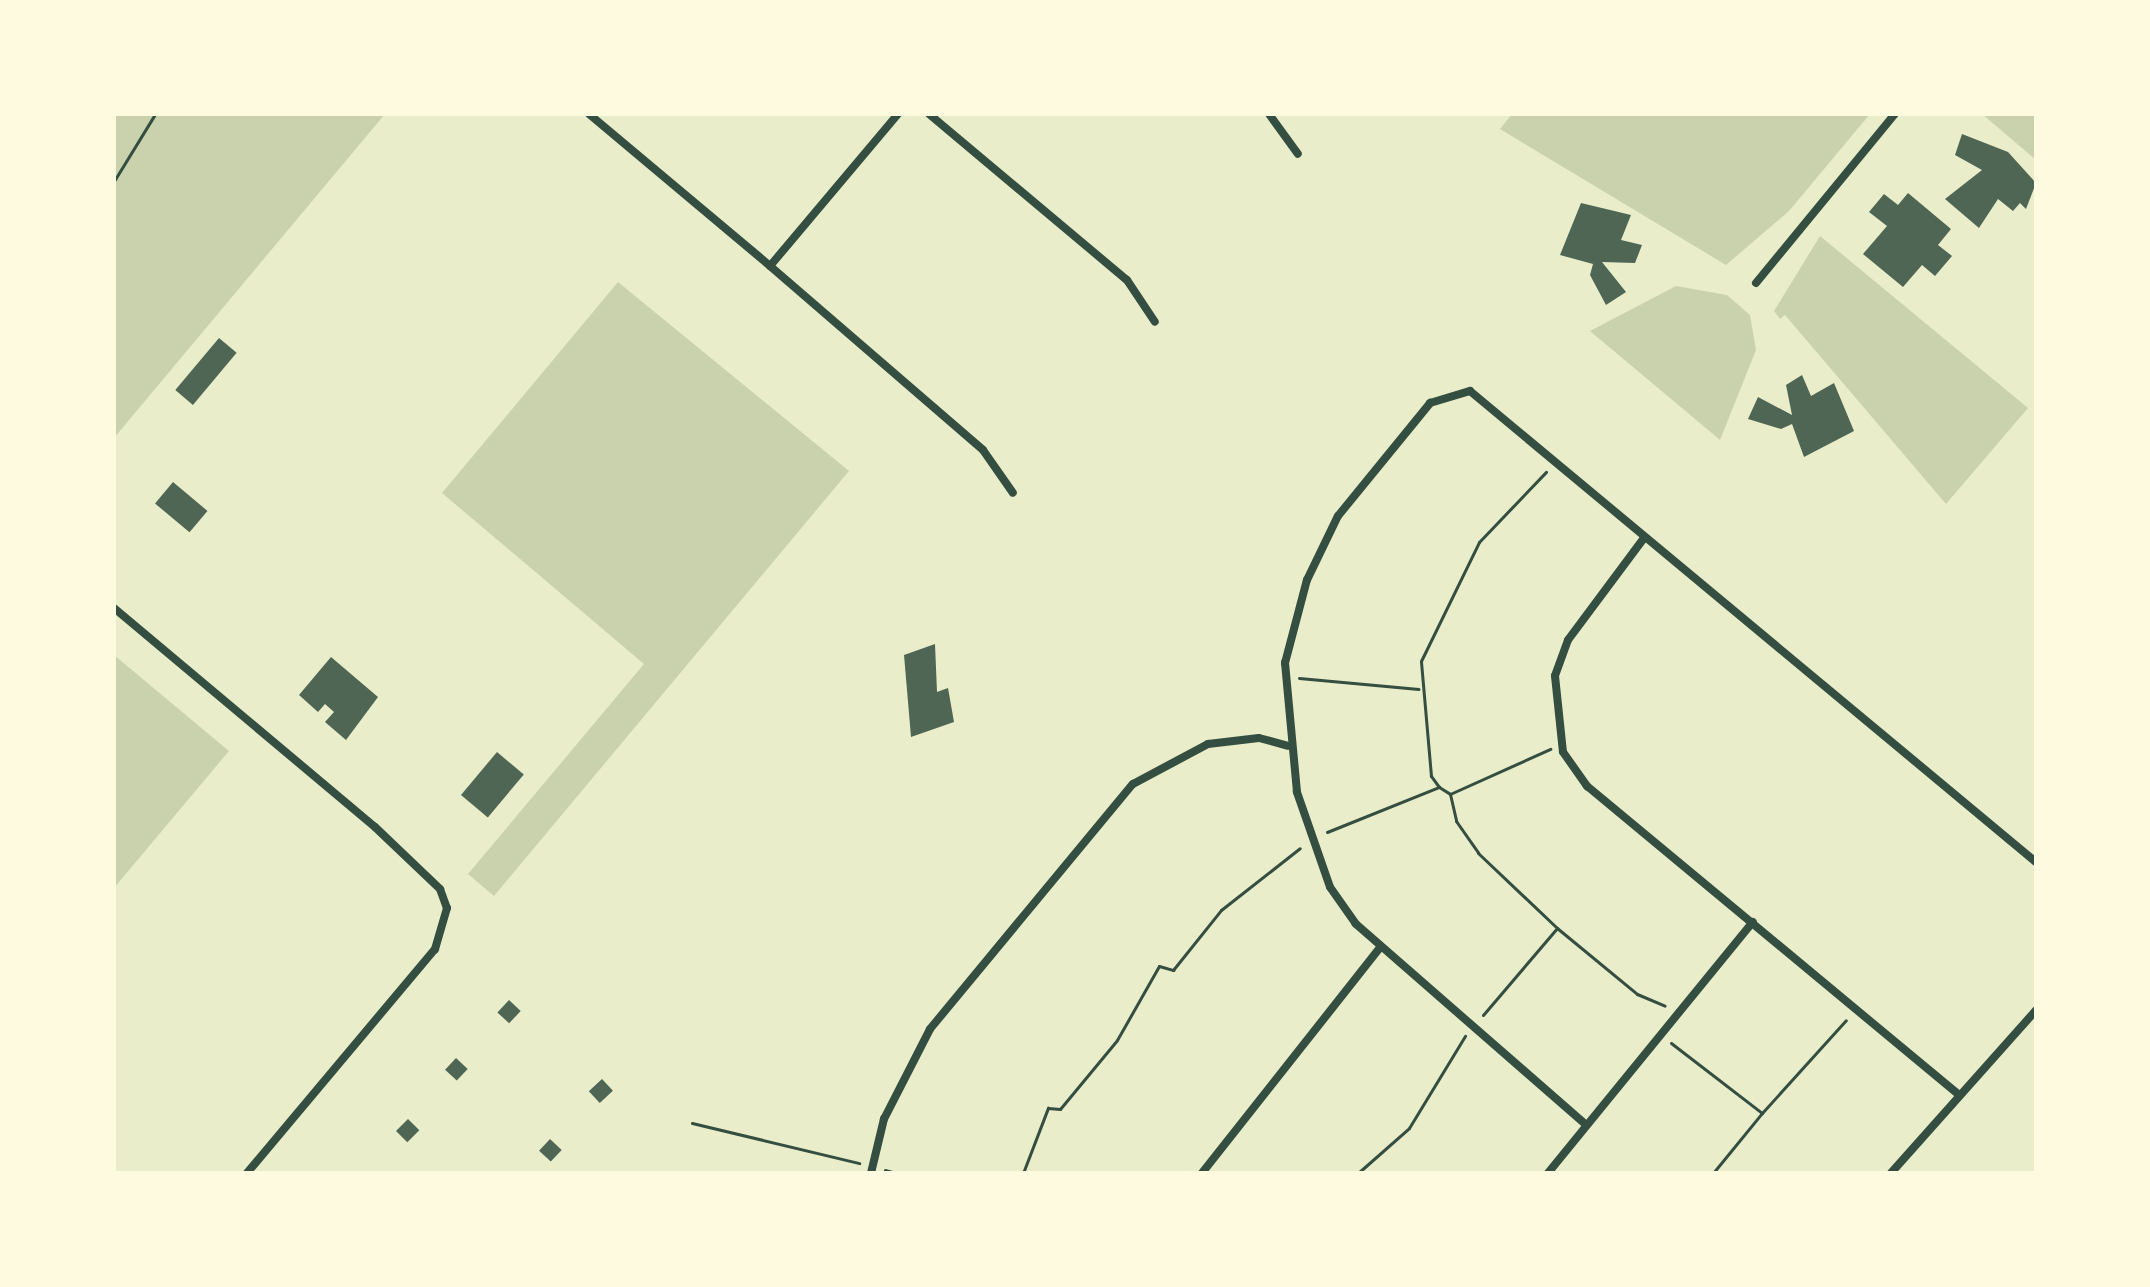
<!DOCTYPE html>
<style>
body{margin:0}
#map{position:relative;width:2150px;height:1287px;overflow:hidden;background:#e9edc9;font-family:Jost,sans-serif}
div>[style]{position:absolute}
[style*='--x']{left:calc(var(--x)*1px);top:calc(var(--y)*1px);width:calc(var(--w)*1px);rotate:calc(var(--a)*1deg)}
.green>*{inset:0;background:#cad2ad}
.building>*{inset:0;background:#4f6655;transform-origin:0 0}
.path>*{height:3px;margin:-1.5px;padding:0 1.5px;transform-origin:1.5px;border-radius:1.5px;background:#344e41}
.minor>*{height:8px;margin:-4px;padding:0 4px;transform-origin:4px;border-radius:4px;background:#344e41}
span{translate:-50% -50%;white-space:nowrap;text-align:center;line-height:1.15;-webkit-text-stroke:6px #fefae0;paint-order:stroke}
.frame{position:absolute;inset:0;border:116px solid #fefae0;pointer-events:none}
</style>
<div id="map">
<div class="green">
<div style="clip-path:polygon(114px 114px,385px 114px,114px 438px)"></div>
<div style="clip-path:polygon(1512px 114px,1870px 114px,1789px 211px,1726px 265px,1500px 129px)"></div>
<div style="clip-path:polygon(1982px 114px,2036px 114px,2036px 160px)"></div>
<div style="clip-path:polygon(1820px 236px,2028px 408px,1946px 504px,1785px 315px,1780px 319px,1774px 311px)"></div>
<div style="clip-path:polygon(618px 282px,849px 471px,494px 896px,468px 874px,644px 664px,442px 493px)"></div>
<div style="clip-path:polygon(1676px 286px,1727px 295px,1750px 315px,1756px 350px,1720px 440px,1590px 331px)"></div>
<div style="clip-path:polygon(114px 655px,229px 751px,114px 888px)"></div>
</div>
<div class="building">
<div style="clip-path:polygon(1962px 134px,2008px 152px,2036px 183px,2026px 209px,2020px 203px,2013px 211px,1998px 199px,1979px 228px,1945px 199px,1982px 170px,1955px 155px)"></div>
<div style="clip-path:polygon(1908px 193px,1951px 229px,1938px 245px,1952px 256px,1935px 276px,1922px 265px,1903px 287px,1863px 254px,1887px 226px,1869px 212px,1884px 194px,1898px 205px)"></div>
<div style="clip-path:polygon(1581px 203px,1631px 215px,1621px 240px,1642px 245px,1635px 263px,1602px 262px,1626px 292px,1606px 305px,1590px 275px,1593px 264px,1560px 255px)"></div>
<div style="left:219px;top:338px;width:23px;height:68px;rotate:40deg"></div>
<div style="clip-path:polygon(1802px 375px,1811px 396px,1834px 383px,1854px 431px,1804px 457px,1792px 424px,1781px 429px,1748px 419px,1758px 397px,1792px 415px,1786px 385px)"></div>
<div style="left:173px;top:482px;width:45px;height:28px;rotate:40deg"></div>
<div style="clip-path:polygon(935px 644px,937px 692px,948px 688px,954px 722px,911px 737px,904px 655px)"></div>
<div style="clip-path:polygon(331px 657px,378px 697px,346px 740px,325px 722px,334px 712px,325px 704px,318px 712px,299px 695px)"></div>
<div style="left:497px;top:752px;width:35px;height:56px;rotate:40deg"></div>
<div style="left:509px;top:1000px;width:16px;height:17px;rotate:43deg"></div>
<div style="left:456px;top:1058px;width:16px;height:16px;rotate:43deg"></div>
<div style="left:602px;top:1079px;width:16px;height:18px;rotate:47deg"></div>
<div style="left:408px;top:1119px;width:16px;height:17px;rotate:45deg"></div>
<div style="left:550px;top:1139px;width:16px;height:16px;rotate:43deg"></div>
</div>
<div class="path">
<div style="--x:114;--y:181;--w:79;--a:-58.5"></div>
<div style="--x:1299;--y:678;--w:120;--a:5.3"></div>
<div style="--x:1439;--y:787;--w:14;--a:-126"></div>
<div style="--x:1431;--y:776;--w:115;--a:-95"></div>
<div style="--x:1421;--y:661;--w:132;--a:-64"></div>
<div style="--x:1479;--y:542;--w:97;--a:-46.3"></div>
<div style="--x:1450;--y:794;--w:28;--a:77"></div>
<div style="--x:1456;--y:821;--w:39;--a:55"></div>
<div style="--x:1478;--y:853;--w:109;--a:43.5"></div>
<div style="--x:1327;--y:832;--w:121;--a:-21.9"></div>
<div style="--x:1439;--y:787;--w:13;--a:32"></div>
<div style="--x:1450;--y:794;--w:110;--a:-24.2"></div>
<div style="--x:1483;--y:1015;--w:114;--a:-49.6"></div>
<div style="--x:1557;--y:928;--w:104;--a:39.5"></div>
<div style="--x:1637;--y:994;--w:30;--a:23"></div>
<div style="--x:1671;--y:1043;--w:115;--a:37.6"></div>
<div style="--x:1762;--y:1113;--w:125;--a:-47.9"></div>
<div style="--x:692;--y:1123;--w:172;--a:13.5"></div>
<div style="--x:885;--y:1170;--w:11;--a:15"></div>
<div style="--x:1023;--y:1173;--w:70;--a:-69"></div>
<div style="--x:1048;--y:1108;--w:12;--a:5"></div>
<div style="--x:1060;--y:1109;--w:89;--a:-50.4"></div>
<div style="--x:1117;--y:1040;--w:85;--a:-60.4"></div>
<div style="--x:1159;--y:966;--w:15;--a:16"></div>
<div style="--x:1173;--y:970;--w:77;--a:-51.3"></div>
<div style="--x:1221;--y:910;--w:100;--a:-38.1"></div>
<div style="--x:1358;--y:1173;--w:68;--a:-41.4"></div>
<div style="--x:1409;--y:1128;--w:108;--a:-58.7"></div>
<div style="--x:1713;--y:1173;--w:77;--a:-50.8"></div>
</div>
<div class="minor">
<div style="--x:589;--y:114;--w:236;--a:40"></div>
<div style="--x:770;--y:266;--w:199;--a:-49.9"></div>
<div style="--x:929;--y:114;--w:258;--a:40"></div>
<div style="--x:1127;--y:280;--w:50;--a:56.3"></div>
<div style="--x:1269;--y:114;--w:49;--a:54.1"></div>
<div style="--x:770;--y:266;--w:281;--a:40.8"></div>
<div style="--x:983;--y:450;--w:52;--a:55.1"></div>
<div style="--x:1756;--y:283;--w:219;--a:-50.6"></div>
<div style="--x:1644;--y:538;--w:127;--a:126.7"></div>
<div style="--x:1568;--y:640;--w:38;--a:110"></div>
<div style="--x:1555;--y:676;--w:76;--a:84"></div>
<div style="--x:1563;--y:752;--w:42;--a:54.8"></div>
<div style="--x:1587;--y:786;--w:484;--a:39.7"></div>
<div style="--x:114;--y:608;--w:341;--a:40"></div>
<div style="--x:375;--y:827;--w:90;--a:43.6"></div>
<div style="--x:440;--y:889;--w:20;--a:70"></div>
<div style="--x:447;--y:908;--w:43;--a:106.3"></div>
<div style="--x:435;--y:949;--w:292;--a:130"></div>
<div style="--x:1584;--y:1123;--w:303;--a:-138.9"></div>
<div style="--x:1356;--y:924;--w:45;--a:-125.1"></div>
<div style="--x:1330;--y:887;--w:101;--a:-109.2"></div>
<div style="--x:1297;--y:792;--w:130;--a:-95.3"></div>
<div style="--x:1285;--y:663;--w:86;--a:-75.2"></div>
<div style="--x:1307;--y:580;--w:71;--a:-64.2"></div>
<div style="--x:1338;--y:516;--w:146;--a:-50.8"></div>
<div style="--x:1430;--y:403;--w:42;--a:-16.7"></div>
<div style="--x:1470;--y:391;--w:736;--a:39.77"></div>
<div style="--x:871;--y:1173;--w:56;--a:-76.5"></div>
<div style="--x:884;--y:1119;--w:101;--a:-62.9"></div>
<div style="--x:930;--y:1029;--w:318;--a:-50.4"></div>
<div style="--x:1133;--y:784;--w:85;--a:-28.1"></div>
<div style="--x:1208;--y:744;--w:51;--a:-6.7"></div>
<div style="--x:1259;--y:738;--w:30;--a:15"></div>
<div style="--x:1202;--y:1173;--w:285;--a:-51.7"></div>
<div style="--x:1548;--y:1173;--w:324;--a:-50.8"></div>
<div style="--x:1891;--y:1173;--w:218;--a:-48.3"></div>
</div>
<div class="frame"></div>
</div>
